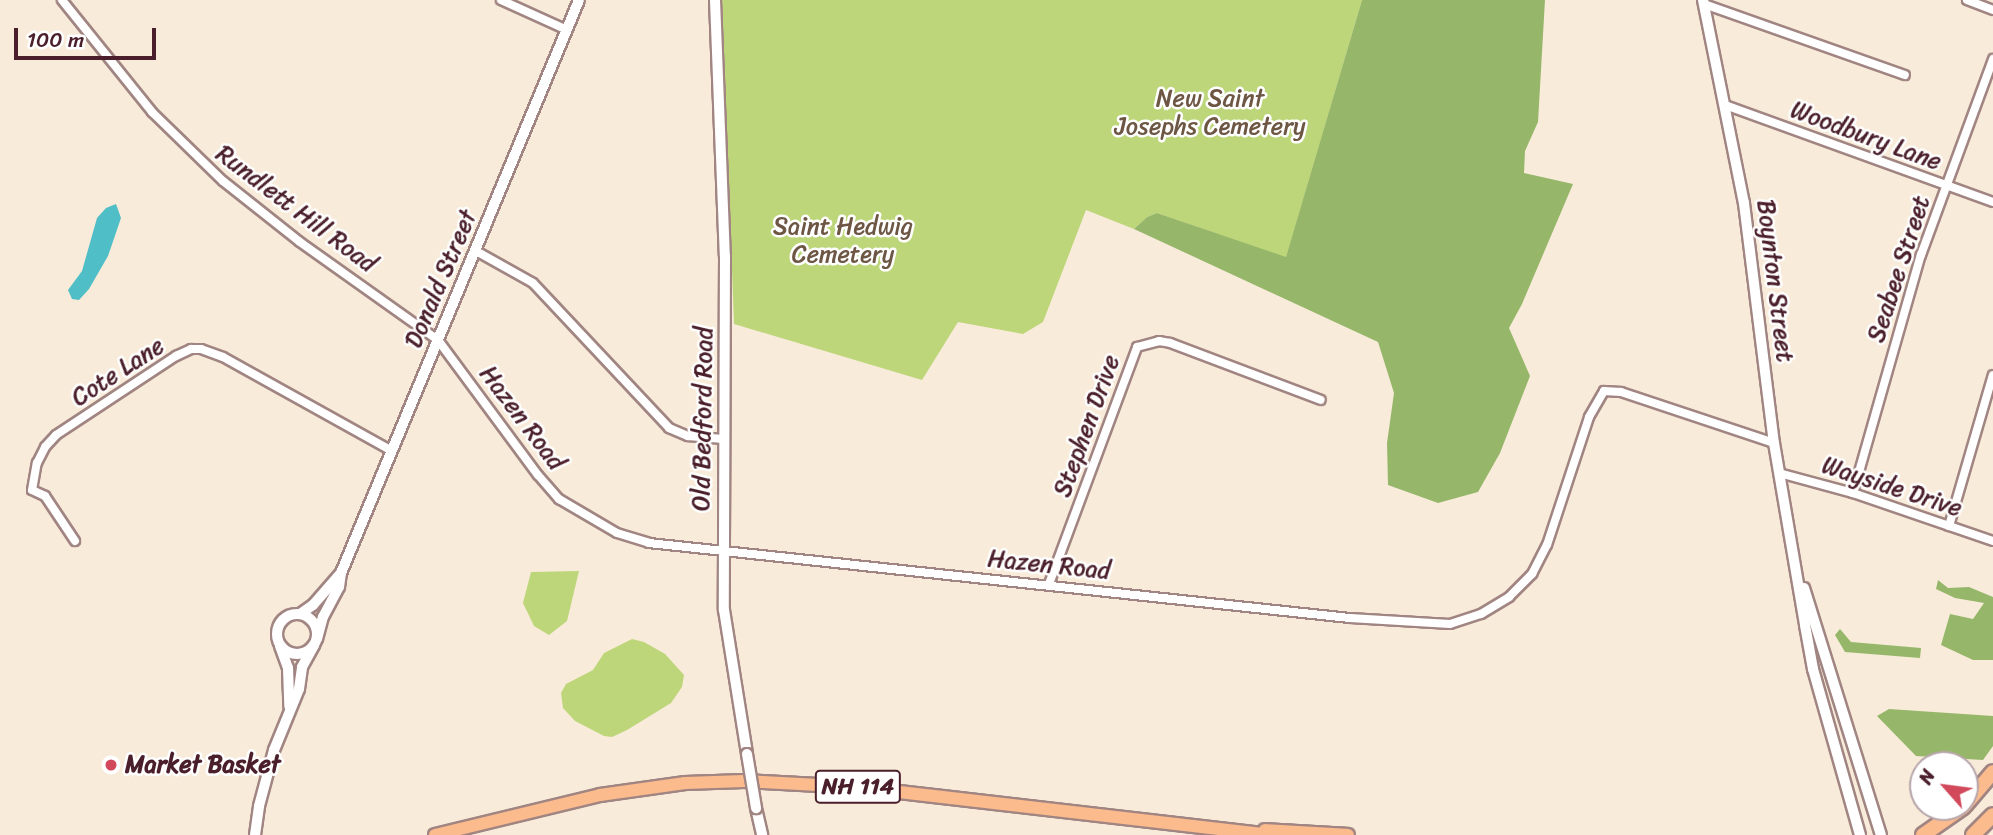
<!DOCTYPE html>
<style>
body{margin:0}
#map{position:relative;width:1993px;height:835px;overflow:hidden;background:#f8ebd9;font-family:Sriracha,sans-serif}
div>[style]{position:absolute}
[style*='--x']{left:calc(var(--x)*1px);top:calc(var(--y)*1px);width:calc(var(--w)*1px);rotate:calc(var(--a)*1deg)}
.green>*{inset:0;background:#bed67a}
.forest>*{inset:0;background:#96b76a}
.water>*{inset:0;background:#50bec6}
.roads{filter:drop-shadow(2px 0 #a18582) drop-shadow(-2px 0 #a18582) drop-shadow(0 2px #a18582) drop-shadow(0 -2px #a18582)}
.minor>*{height:8px;margin:-4px;padding:0 4px;transform-origin:4px;border-radius:4px;background:#fff}
.tertiary>*{height:10px;margin:-5px;padding:0 5px;transform-origin:5px;border-radius:5px;background:#fff}
.tertiary>.ring{margin:-5px;padding:0;box-sizing:content-box;background:none;border:10px solid #fff;border-radius:50%}
.primary>*{height:12px;margin:-6px;padding:0 6px;transform-origin:6px;border-radius:6px;background:#fbbb8d}
.motorway>*{height:14px;margin:-7px;padding:0 7px;transform-origin:7px;border-radius:7px;background:#fbbb8d}
.bridges{filter:drop-shadow(2px 0 #a18582) drop-shadow(-2px 0 #a18582) drop-shadow(0 2px #a18582) drop-shadow(0 -2px #a18582)}
.tertiary-bridge>*{height:10px;margin:-5px;padding:0 5px;transform-origin:5px;border-radius:5px;background:#fff}
.dots>*{width:19px;height:19px;translate:-50% -50%;box-sizing:border-box;border:4px solid #fff;border-radius:50%}
span{translate:-50% -50%;white-space:nowrap;text-align:center;line-height:1.15;-webkit-text-stroke:5px #fff;paint-order:stroke}
.shield-label span{padding:2px 5px;background:#fff;border:2px solid;border-radius:5px;-webkit-text-stroke-width:0}
.shield-label{font-size:23px;color:#4a1f2b;font-weight:700}
.park-label{font-size:24px;color:#6d5643}
.street-label{font-size:24px;color:#4a1f2b}
.poi-label{font-size:24px;color:#4a1f2b;font-weight:700}
.left{translate:0 -50%;text-align:left}
.north{position:absolute;left:1909px;top:751px;width:70px;height:70px;box-sizing:border-box;background:#fff;border:2px solid #b7a5aa;border-radius:50%;rotate:298deg;font-size:19px;font-weight:700;line-height:28px;text-align:center;color:#4a1f2b}
.north::after{content:'';display:block;margin:auto;width:24px;height:32px;background:#d1495b;clip-path:polygon(50% 0,100% 100%,50% 72%,0 100%)}
.scale{position:absolute;left:14px;top:28px;width:142px;height:32px;box-sizing:border-box;border:4px solid #4a1f2b;border-top:0;padding-left:9px;font-size:21px;line-height:24px;white-space:nowrap;color:#4a1f2b;-webkit-text-stroke:5px #fff;paint-order:stroke}
</style>
<div id="map">
<div class="green">
<div style="clip-path:polygon(722px 0,1362px 0,1286px 258px,1157px 213px,1147px 217px,1134px 229px,1086px 210px,1043px 322px,1023px 334px,958px 322px,922px 380px,734px 324px)"></div>
<div style="clip-path:polygon(579px 571px,567px 621px,549px 635px,534px 626px,523px 603px,531px 572px)"></div>
<div style="clip-path:polygon(632px 639px,644px 642px,665px 654px,684px 675px,682px 687px,671px 703px,627px 730px,612px 737px,604px 736px,575px 721px,563px 708px,561px 693px,566px 684px,593px 670px,604px 653px)"></div>
</div>
<div class="forest">
<div style="clip-path:polygon(1362px 0,1545px 0,1538px 122px,1525px 151px,1524px 173px,1573px 184px,1522px 304px,1509px 328px,1530px 376px,1500px 453px,1478px 492px,1438px 503px,1388px 485px,1387px 443px,1394px 393px,1378px 342px,1134px 229px,1147px 217px,1157px 213px,1286px 257px)"></div>
<div style="clip-path:polygon(1938px 580px,1948px 588px,1969px 587px,1993px 597px,1993px 660px,1973px 660px,1941px 645px,1950px 614px,1973px 619px,1984px 603px,1955px 598px,1936px 589px)"></div>
<div style="clip-path:polygon(1840px 629px,1851px 642px,1921px 648px,1920px 658px,1845px 652px,1835px 635px)"></div>
<div style="clip-path:polygon(1889px 709px,1993px 716px,1993px 746px,1983px 760px,1916px 756px,1877px 716px)"></div>
</div>
<div class="water">
<div style="clip-path:polygon(116px 204px,121px 218px,108px 256px,89px 289px,79px 300px,72px 299px,68px 290px,82px 271px,97px 218px,106px 208px)"></div>
</div>
<div class="roads">
<div class="minor">
<div style="--x:62;--y:0;--w:144;--a:51.2"></div>
<div style="--x:152;--y:112;--w:99;--a:44.2"></div>
<div style="--x:223;--y:181;--w:98;--a:38.4"></div>
<div style="--x:300;--y:242;--w:169;--a:35.4"></div>
<div style="--x:438;--y:340;--w:168;--a:53.5"></div>
<div style="--x:538;--y:475;--w:32;--a:49"></div>
<div style="--x:559;--y:499;--w:67;--a:30.4"></div>
<div style="--x:617;--y:533;--w:34;--a:17"></div>
<div style="--x:649;--y:543;--w:705;--a:6.11"></div>
<div style="--x:1350;--y:618;--w:100;--a:3.4"></div>
<div style="--x:1450;--y:624;--w:33;--a:-18"></div>
<div style="--x:1481;--y:614;--w:33;--a:-31"></div>
<div style="--x:1509;--y:597;--w:33;--a:-45"></div>
<div style="--x:1532;--y:574;--w:33;--a:-63"></div>
<div style="--x:1547;--y:545;--w:135;--a:-71.8"></div>
<div style="--x:1589;--y:417;--w:30;--a:-60"></div>
<div style="--x:1604;--y:391;--w:17;--a:3"></div>
<div style="--x:1621;--y:392;--w:161;--a:18.4"></div>
<div style="--x:501;--y:0;--w:72;--a:24.4"></div>
<div style="--x:1967;--y:0;--w:28;--a:21"></div>
<div style="--x:1704;--y:4;--w:213;--a:19.5"></div>
<div style="--x:1725;--y:105;--w:285;--a:19.9"></div>
<div style="--x:476;--y:251;--w:65;--a:29.3"></div>
<div style="--x:533;--y:283;--w:199;--a:46.8"></div>
<div style="--x:669;--y:428;--w:21;--a:23"></div>
<div style="--x:688;--y:436;--w:35;--a:5"></div>
<div style="--x:1779;--y:473;--w:77;--a:15.1"></div>
<div style="--x:1853;--y:493;--w:148;--a:18.9"></div>
<div style="--x:1853;--y:493;--w:248;--a:-74.1"></div>
<div style="--x:1921;--y:255;--w:209;--a:-69.8"></div>
<div style="--x:1949;--y:526;--w:157;--a:-73.8"></div>
<div style="--x:75;--y:541;--w:54;--a:-123.7"></div>
<div style="--x:45;--y:496;--w:14;--a:-155"></div>
<div style="--x:32;--y:490;--w:27;--a:-80"></div>
<div style="--x:37;--y:463;--w:18;--a:-63"></div>
<div style="--x:45;--y:447;--w:16;--a:-47"></div>
<div style="--x:56;--y:435;--w:144;--a:-33.4"></div>
<div style="--x:176;--y:356;--w:17;--a:-25"></div>
<div style="--x:191;--y:349;--w:10;--a:0"></div>
<div style="--x:201;--y:349;--w:23;--a:20"></div>
<div style="--x:223;--y:357;--w:193;--a:29.1"></div>
<div style="--x:1049;--y:584;--w:253;--a:-69.6"></div>
<div style="--x:1137;--y:347;--w:23;--a:-15"></div>
<div style="--x:1159;--y:341;--w:11;--a:10"></div>
<div style="--x:1170;--y:343;--w:161;--a:20.7"></div>
</div>
<div class="tertiary">
<div style="--x:715;--y:0;--w:256;--a:87.8"></div>
<div style="--x:725;--y:256;--w:354;--a:90.2"></div>
<div style="--x:724;--y:610;--w:146;--a:80.9"></div>
<div style="--x:1703;--y:0;--w:207;--a:78.6"></div>
<div style="--x:1744;--y:203;--w:242;--a:82.9"></div>
<div style="--x:1774;--y:443;--w:185;--a:80.3"></div>
<div style="--x:1805;--y:625;--w:45;--a:79.7"></div>
<div style="--x:1813;--y:669;--w:173;--a:74.2"></div>
<div style="--x:1804;--y:588;--w:259;--a:72.7"></div>
<div class="ring" style="left:277px;top:614px;width:30px;height:30px"></div>
<div style="--x:300;--y:614;--w:16;--a:-35"></div>
<div style="--x:313;--y:605;--w:43;--a:-48.8"></div>
<div style="--x:317;--y:639;--w:23;--a:-75"></div>
<div style="--x:323;--y:617;--w:34;--a:-62"></div>
<div style="--x:339;--y:587;--w:14;--a:-82"></div>
<div style="--x:341;--y:573;--w:620;--a:-67.44"></div>
<div style="--x:280;--y:646;--w:23;--a:70"></div>
<div style="--x:288;--y:668;--w:38;--a:88"></div>
<div style="--x:756;--y:808;--w:28;--a:77"></div>
<div style="--x:255;--y:835;--w:29;--a:-82"></div>
<div style="--x:259;--y:806;--w:58;--a:-75"></div>
<div style="--x:274;--y:750;--w:66;--a:-67.7"></div>
<div style="--x:299;--y:689;--w:22;--a:-82"></div>
<div style="--x:302;--y:667;--w:25;--a:-61"></div>
</div>
<div class="primary">
<div style="--x:1265;--y:830;--w:83;--a:3.4"></div>
<div style="--x:435;--y:835;--w:170;--a:-13.6"></div>
<div style="--x:600;--y:795;--w:86;--a:-8"></div>
<div style="--x:685;--y:783;--w:59;--a:-1.9"></div>
<div style="--x:744;--y:781;--w:112;--a:3.1"></div>
<div style="--x:856;--y:787;--w:420;--a:6.6"></div>
</div>
<div class="motorway">
<div style="--x:1965;--y:805;--w:43;--a:-49.7"></div>
<div style="--x:1923;--y:835;--w:49;--a:-35"></div>
<div style="--x:1973;--y:835;--w:28;--a:-45"></div>
</div>
</div>
<div class="bridges">
<div class="tertiary-bridge">
<div style="--x:747;--y:754;--w:55;--a:80.5"></div>
</div>
</div>
<div class="dots">
<div style="left:111px;top:765px;background:#d1495b"></div>
</div>
<div class="shield-label">
<span style="left:858px;top:787px">NH 114</span>
</div>
<div class="park-label">
<span style="left:1210px;top:113px">New Saint<br>Josephs Cemetery</span>
<span style="left:843px;top:241px">Saint Hedwig<br>Cemetery</span>
</div>
<div class="street-label">
<span style="left:1866px;top:136px;rotate:20deg">Woodbury Lane</span>
<span style="left:296px;top:209px;rotate:37deg">Rundlett Hill Road</span>
<span style="left:1899px;top:269px;rotate:-72deg">Seabee Street</span>
<span style="left:441px;top:279px;rotate:-67deg">Donald Street</span>
<span style="left:1775px;top:281px;rotate:83deg">Boynton Street</span>
<span style="left:118px;top:372px;rotate:-33deg">Cote Lane</span>
<span style="left:522px;top:418px;rotate:53deg">Hazen Road</span>
<span style="left:703px;top:419px;rotate:-89deg">Old Bedford Road</span>
<span style="left:1087px;top:426px;rotate:-70deg">Stephen Drive</span>
<span style="left:1892px;top:487px;rotate:18deg">Wayside Drive</span>
<span style="left:1049px;top:565px;rotate:6deg">Hazen Road</span>
</div>
<div class="poi-label">
<span class="left" style="left:125px;top:765px">Market Basket</span>
</div>
<div class="north">N</div>
<div class="scale">100 m</div>
</div>
